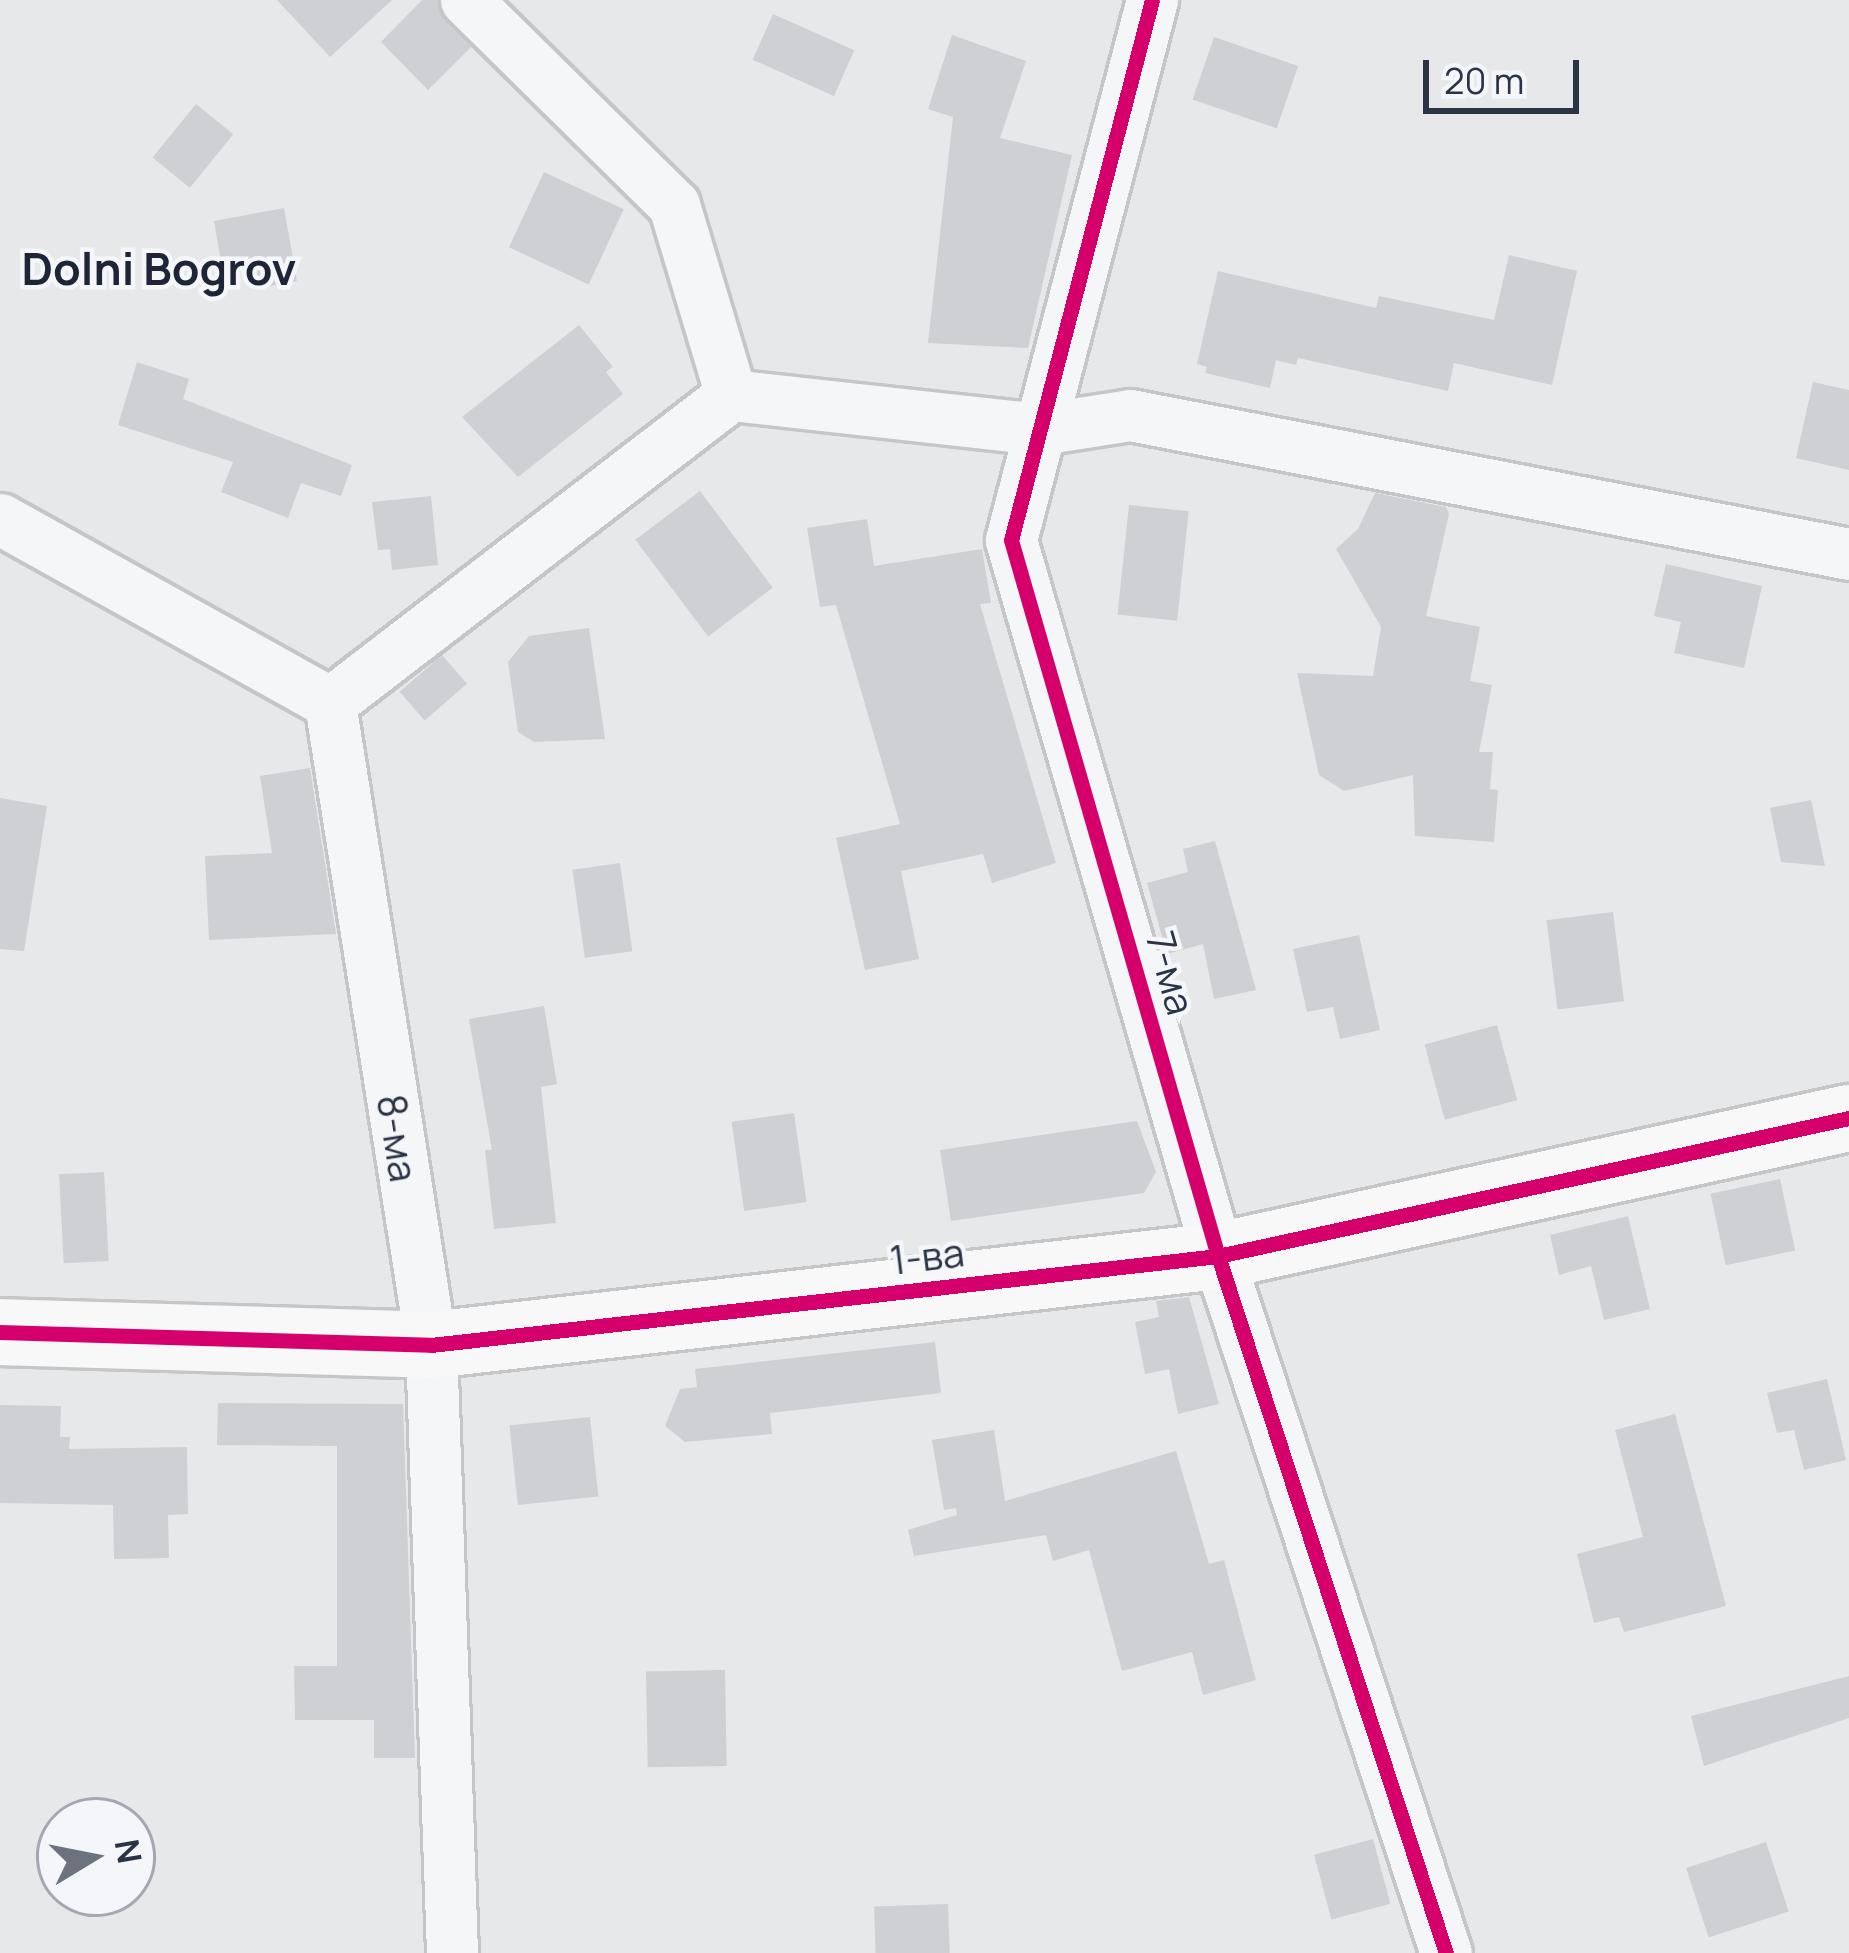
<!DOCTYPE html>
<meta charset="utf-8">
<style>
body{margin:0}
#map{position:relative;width:1849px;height:1953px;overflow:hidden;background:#e6e8ea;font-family:Manrope,sans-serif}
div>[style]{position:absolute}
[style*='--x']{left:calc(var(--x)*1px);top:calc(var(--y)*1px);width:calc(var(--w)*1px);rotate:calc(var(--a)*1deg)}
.building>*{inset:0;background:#ced0d3;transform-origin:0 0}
.roads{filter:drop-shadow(3px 0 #c4c6c8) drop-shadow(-3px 0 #c4c6c8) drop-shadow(0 3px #c4c6c8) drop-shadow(0 -3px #c4c6c8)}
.street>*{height:51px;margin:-25.5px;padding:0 25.5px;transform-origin:25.5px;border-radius:25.5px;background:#f5f6f7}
.secondary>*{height:66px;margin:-33px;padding:0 33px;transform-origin:33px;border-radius:33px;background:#f8f8f8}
.cycleway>*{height:15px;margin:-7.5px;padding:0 7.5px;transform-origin:7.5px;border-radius:7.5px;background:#d6006c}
span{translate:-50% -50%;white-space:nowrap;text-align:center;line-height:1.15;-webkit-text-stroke:9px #f4f6f9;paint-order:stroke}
.street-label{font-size:39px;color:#2b3445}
.quarter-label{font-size:45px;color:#1d2536;font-weight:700}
.north{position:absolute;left:36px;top:1797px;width:120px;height:120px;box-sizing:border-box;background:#f4f6f9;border:3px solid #a4a8b1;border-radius:50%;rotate:80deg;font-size:33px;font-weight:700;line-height:48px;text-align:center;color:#2b3445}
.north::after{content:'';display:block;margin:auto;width:42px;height:54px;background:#6c737f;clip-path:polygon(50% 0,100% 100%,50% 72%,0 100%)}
.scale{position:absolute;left:1423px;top:60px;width:156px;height:54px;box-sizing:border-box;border:6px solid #2b3445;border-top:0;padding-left:15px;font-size:36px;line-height:42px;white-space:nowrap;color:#2b3445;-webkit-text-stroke:9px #f4f6f9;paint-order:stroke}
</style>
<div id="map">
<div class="building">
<div style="clip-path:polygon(277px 0,392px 0,330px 57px)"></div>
<div style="clip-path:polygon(422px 0,437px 0,444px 20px,471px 47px,428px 90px,381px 42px)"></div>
<div style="left:773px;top:14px;width:89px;height:50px;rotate:24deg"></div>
<div style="clip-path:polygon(952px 35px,1026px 61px,1000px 138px,1072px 155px,1028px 348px,928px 343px,953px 117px,928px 109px)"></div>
<div style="left:1214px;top:37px;width:89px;height:66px;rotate:19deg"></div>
<div style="left:196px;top:104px;width:48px;height:69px;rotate:39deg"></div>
<div style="left:544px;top:172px;width:88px;height:83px;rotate:25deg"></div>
<div style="clip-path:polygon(284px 208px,297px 281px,252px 289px,247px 264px,222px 268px,214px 221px)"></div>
<div style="clip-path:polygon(1509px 255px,1577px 271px,1552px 385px,1454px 363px,1448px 391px,1298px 358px,1296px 365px,1276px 360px,1270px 388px,1205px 373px,1207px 367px,1197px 364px,1218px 271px,1376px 308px,1379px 296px,1494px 320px)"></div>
<div style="clip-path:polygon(579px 325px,613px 367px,606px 372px,623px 394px,518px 477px,462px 417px)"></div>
<div style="clip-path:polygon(137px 362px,189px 379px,183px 399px,352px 465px,341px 496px,301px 483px,288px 518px,221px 492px,233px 462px,118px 425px)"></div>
<div style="clip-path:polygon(1813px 382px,1849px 390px,1849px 470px,1796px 458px)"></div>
<div style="left:700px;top:491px;width:121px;height:81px;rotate:53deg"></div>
<div style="clip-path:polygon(1375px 493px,1446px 507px,1449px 514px,1426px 616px,1480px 627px,1470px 681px,1492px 685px,1479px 752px,1493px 752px,1490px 789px,1498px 790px,1494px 842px,1415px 836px,1413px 775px,1344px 791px,1319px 775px,1297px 673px,1373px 676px,1381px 627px,1336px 549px,1358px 529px)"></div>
<div style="clip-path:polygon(431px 496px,438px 565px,392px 570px,390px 549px,378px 550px,372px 502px)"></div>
<div style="left:1129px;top:505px;width:60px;height:110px;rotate:6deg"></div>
<div style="clip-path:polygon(867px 519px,874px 566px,982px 549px,991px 603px,980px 604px,1056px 863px,992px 883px,983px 854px,901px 871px,919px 959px,865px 970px,836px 838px,900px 824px,836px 605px,820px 607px,807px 528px)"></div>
<div style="clip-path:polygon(1666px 564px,1762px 586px,1744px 668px,1674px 653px,1681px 622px,1654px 616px)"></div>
<div style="clip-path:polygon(589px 628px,605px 739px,534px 742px,518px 732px,508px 662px,529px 636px)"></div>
<div style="left:442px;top:655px;width:38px;height:56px;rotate:49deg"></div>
<div style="clip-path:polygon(310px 768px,336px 934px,209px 940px,205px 856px,272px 853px,260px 776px)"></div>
<div style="clip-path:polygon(0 798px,47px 806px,24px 951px,0 949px)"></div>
<div style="clip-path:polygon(1811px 800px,1825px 866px,1781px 862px,1770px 808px)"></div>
<div style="clip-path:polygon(1215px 841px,1256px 990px,1214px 999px,1203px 944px,1167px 954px,1147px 883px,1188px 872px,1183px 849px)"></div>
<div style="left:620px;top:863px;width:89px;height:48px;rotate:82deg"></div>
<div style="left:1613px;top:912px;width:90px;height:67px;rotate:83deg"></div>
<div style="clip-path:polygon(1359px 935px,1380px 1030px,1340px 1039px,1333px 1007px,1307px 1012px,1293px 949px)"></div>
<div style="clip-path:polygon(544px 1006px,557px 1084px,541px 1087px,556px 1223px,494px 1229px,485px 1150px,492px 1150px,469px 1019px)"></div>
<div style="left:1497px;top:1025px;width:78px;height:75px;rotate:75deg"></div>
<div style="left:794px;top:1113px;width:90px;height:63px;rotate:82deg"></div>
<div style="clip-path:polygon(1137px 1121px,1156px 1172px,1144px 1193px,951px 1221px,940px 1150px)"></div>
<div style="left:104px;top:1172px;width:89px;height:45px;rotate:87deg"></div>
<div style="left:1780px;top:1179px;width:73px;height:71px;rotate:78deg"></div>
<div style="clip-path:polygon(1628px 1216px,1650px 1309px,1604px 1320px,1591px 1266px,1559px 1275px,1550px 1235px)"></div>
<div style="clip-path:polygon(1189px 1297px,1219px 1404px,1178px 1414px,1169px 1369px,1145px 1374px,1135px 1322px,1159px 1317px,1156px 1301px)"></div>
<div style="clip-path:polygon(935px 1342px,941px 1393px,770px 1413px,772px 1434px,685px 1442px,665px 1426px,680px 1389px,697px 1387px,695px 1369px)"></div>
<div style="clip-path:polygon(1827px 1379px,1846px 1460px,1804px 1470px,1794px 1430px,1777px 1433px,1767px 1393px)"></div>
<div style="clip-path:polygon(218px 1403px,403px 1404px,415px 1758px,374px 1758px,374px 1720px,295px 1720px,294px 1666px,337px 1666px,337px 1446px,217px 1445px)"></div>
<div style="clip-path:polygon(0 1405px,61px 1406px,60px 1437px,70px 1437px,69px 1449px,187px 1447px,188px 1514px,168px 1515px,169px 1558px,114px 1559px,113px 1505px,0 1503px)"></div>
<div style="clip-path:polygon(1675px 1414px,1726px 1606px,1624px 1632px,1619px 1617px,1594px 1623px,1577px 1554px,1643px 1537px,1615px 1430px)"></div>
<div style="left:590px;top:1417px;width:80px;height:81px;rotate:84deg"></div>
<div style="clip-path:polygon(994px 1430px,1005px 1501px,1176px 1451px,1209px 1564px,1224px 1560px,1256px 1680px,1203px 1695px,1192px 1652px,1122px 1671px,1089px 1550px,1053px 1561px,1046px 1535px,914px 1556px,908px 1530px,957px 1515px,956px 1508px,944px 1510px,932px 1440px)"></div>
<div style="left:725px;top:1670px;width:96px;height:79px;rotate:89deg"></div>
<div style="clip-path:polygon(1849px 1676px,1849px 1718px,1704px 1766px,1691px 1716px)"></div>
<div style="left:1373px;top:1839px;width:67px;height:61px;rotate:75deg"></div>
<div style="left:1766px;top:1842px;width:73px;height:84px;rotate:72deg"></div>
<div style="left:948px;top:1904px;width:49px;height:74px;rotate:88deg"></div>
</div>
<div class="roads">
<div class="street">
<div style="--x:466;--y:0;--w:292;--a:44.6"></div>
<div style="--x:674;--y:205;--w:198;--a:73.3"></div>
<div style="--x:1152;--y:0;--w:558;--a:104.63"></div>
<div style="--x:1011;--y:540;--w:745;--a:73.88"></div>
<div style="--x:1218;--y:1256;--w:733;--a:71.89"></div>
<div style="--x:0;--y:519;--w:378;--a:29.1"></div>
<div style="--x:330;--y:703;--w:506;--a:-37.53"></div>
<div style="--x:731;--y:395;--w:311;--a:6.3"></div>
<div style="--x:1040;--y:429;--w:91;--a:-8.8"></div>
<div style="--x:1130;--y:415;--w:732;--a:10.94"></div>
<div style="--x:330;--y:703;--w:650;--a:81.06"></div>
<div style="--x:431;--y:1345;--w:608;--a:88.02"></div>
</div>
<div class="secondary">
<div style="--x:0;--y:1332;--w:431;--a:1.7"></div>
<div style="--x:431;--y:1345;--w:792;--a:-6.45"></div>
<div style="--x:1218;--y:1256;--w:646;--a:-12.34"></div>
</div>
</div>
<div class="cycleway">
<div style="--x:1152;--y:0;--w:558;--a:104.63"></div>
<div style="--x:1011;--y:540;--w:745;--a:73.88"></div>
<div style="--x:1218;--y:1256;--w:733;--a:71.89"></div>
<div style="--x:0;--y:1332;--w:431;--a:1.7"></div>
<div style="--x:431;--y:1345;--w:792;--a:-6.45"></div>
<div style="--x:1218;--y:1256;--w:646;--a:-12.34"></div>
</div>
<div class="street-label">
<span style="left:1171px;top:973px;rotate:74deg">7-ма</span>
<span style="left:398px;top:1138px;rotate:81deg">8-ма</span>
<span style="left:927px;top:1256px;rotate:-7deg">1-ва</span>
</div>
<div class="quarter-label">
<span style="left:159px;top:269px">Dolni Bogrov</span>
</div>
<div class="north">N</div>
<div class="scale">20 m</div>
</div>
